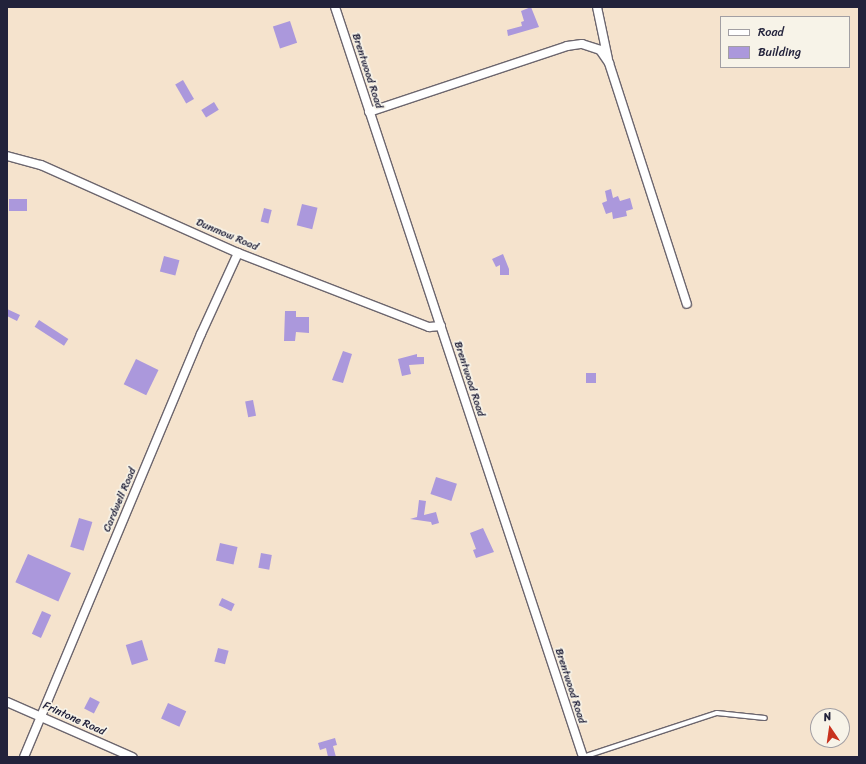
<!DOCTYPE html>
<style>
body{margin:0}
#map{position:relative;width:866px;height:764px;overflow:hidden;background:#f5e3cd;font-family:Sriracha,sans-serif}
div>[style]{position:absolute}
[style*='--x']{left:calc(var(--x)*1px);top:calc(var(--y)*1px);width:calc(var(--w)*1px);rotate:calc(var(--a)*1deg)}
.building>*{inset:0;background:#ab98dc;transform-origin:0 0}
.roads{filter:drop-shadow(1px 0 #6c666e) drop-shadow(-1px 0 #6c666e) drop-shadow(0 1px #6c666e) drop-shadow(0 -1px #6c666e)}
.service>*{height:4px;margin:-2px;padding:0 2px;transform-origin:2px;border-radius:2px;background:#fff}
.minor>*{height:8px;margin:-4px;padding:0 4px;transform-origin:4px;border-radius:4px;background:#fff}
span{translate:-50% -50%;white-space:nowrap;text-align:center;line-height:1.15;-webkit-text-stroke:3.5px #f7f3e8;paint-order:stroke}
.street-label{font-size:11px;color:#22223b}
.frame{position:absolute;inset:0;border:8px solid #22223b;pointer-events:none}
.legend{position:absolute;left:720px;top:16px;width:130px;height:52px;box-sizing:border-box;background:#f7f3e8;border:1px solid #a29fa3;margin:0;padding:5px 7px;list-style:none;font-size:12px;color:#22223b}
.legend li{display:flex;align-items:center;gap:8px;height:20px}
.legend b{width:20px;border:1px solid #a29fa3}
.north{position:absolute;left:810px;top:708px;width:40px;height:40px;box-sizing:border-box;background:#f7f3e8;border:1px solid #a29fa3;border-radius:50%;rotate:347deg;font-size:11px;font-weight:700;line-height:16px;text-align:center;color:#22223b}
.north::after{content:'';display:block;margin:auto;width:14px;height:18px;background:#c8321e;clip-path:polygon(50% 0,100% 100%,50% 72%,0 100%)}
</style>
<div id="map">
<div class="building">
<div style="clip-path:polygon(531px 7px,539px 27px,508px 36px,507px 30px,522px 26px,521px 22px,524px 21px,521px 11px)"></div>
<div style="left:290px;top:21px;width:23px;height:18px;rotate:72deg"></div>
<div style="left:183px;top:80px;width:22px;height:9px;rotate:60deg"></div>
<div style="left:214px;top:102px;width:9px;height:15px;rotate:58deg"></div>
<div style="clip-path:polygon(611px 189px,613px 198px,618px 196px,620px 201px,630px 198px,633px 209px,626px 211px,627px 216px,613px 219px,612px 212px,606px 214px,602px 203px,607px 201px,605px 191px)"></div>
<div style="left:27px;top:199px;width:12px;height:18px;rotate:90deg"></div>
<div style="left:302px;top:204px;width:16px;height:22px;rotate:14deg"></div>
<div style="left:264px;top:208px;width:8px;height:14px;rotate:14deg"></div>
<div style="clip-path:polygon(503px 254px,509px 269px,509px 275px,500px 275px,500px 265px,496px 267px,492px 259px)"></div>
<div style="left:164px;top:256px;width:16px;height:16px;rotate:15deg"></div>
<div style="clip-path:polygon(7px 309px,20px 315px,17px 321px,7px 316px)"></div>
<div style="clip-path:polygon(285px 311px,296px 311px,296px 317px,309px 317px,309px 333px,296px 332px,295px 341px,284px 341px)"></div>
<div style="left:39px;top:320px;width:35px;height:8px;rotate:33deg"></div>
<div style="clip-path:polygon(343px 351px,352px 354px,343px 383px,332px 380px)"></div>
<div style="clip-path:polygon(417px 354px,417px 357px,424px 357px,424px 364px,409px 365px,411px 374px,402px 376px,398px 359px)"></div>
<div style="left:136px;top:359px;width:25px;height:28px;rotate:26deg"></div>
<div style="left:586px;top:373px;width:10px;height:10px"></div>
<div style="left:253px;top:400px;width:16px;height:8px;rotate:79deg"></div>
<div style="left:436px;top:477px;width:22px;height:18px;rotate:18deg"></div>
<div style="clip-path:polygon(419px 500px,426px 501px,424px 515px,436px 512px,439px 523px,432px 525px,431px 522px,410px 519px,417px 517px)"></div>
<div style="left:79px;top:518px;width:14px;height:30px;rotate:17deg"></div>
<div style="clip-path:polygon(483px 528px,494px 552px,476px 558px,473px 550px,476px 549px,470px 533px)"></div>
<div style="left:220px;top:543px;width:18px;height:18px;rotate:13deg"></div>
<div style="left:261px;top:553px;width:11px;height:15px;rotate:10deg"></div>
<div style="left:28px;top:554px;width:47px;height:31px;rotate:24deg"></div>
<div style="left:222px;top:598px;width:14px;height:8px;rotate:25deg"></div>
<div style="left:42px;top:611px;width:10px;height:25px;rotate:24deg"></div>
<div style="left:142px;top:640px;width:21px;height:17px;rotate:73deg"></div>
<div style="left:218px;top:648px;width:11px;height:14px;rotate:15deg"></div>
<div style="left:90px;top:697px;width:11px;height:13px;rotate:27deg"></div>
<div style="left:168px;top:703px;width:20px;height:17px;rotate:24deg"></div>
<div style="clip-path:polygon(335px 738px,337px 745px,333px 746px,336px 757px,328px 757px,326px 748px,320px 750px,318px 743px)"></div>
</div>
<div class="roads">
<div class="service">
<div style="--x:583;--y:757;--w:141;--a:-18.2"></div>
<div style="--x:717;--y:713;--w:48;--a:5.9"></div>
</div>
<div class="minor">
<div style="--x:335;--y:7;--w:790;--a:71.7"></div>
<div style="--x:597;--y:7;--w:53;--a:78.1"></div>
<div style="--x:369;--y:112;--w:209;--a:-18.4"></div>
<div style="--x:567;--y:46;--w:15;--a:-8"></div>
<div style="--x:582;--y:44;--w:19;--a:18"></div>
<div style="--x:600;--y:50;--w:16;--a:55"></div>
<div style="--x:609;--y:63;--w:253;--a:72.1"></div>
<div style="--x:7;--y:156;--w:35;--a:15"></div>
<div style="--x:41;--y:165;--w:216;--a:24.1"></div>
<div style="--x:238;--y:253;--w:205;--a:21.2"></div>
<div style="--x:429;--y:327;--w:12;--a:-5"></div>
<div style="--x:7;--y:702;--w:137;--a:23.7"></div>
<div style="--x:24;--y:757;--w:459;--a:-67.3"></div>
<div style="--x:201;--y:334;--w:89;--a:-65.4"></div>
</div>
</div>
<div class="street-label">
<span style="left:367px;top:71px;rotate:72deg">Brentwood Road</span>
<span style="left:227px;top:235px;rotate:23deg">Dunmow Road</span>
<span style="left:469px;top:379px;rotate:72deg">Brentwood Road</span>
<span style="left:120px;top:500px;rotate:-67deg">Cardwell Road</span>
<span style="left:570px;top:686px;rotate:72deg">Brentwood Road</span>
<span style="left:74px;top:719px;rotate:24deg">Frintone Road</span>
</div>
<div class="frame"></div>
<ul class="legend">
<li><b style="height:5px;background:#fff"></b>Road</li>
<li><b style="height:11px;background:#ab98dc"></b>Building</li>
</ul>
<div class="north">N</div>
</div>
